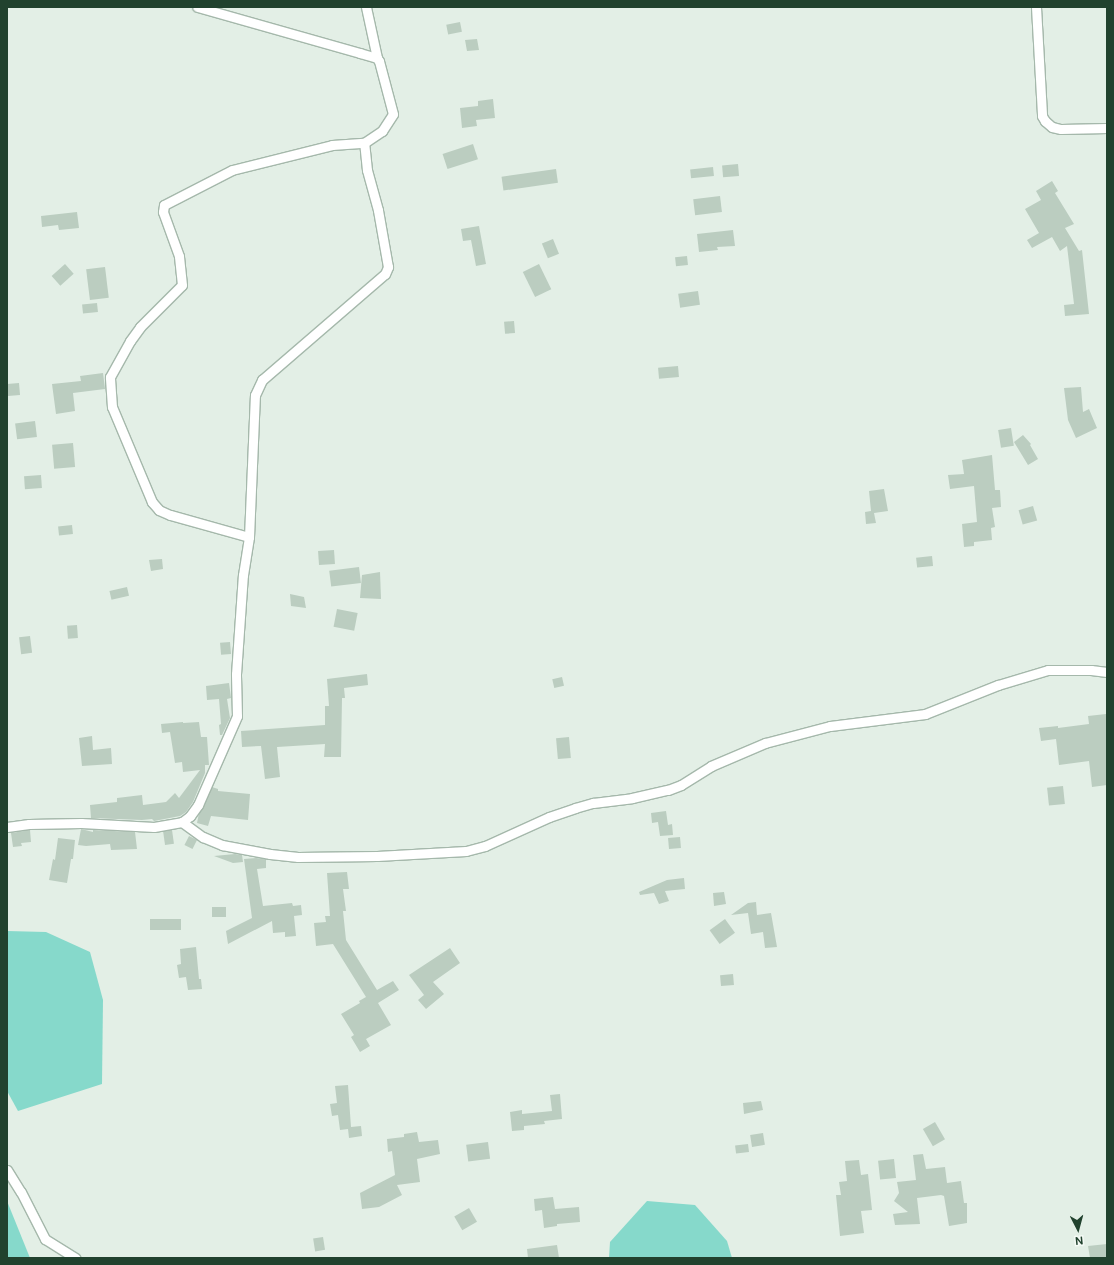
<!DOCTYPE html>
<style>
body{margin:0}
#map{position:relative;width:1114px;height:1265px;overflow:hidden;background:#e3efe6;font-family:"DM Sans",sans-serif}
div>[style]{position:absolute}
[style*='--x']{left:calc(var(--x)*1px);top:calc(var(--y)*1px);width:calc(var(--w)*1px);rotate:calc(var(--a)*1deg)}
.water>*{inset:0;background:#86d9cb}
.building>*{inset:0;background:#bbcdc0;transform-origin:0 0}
.roads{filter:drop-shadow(1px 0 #a5b8ab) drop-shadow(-1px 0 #a5b8ab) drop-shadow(0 1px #a5b8ab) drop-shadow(0 -1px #a5b8ab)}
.street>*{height:9px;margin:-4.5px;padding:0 4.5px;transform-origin:4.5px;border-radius:4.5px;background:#fff}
span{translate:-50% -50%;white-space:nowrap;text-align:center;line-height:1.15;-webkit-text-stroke:4px #f4faf5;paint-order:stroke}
.frame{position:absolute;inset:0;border:8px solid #21422e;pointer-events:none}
.north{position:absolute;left:1058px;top:1209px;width:40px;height:40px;-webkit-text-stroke:3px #f4faf5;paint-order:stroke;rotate:174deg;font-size:11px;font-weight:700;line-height:16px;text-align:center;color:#21422e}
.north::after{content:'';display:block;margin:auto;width:14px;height:18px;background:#21422e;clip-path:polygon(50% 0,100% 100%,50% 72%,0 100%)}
</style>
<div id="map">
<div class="water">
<div style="clip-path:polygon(7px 931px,46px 932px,90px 952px,103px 1000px,102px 1084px,18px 1111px,7px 1091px)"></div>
<div style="clip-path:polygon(7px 1201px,30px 1258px,7px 1258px)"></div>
<div style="clip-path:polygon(647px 1201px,695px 1205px,727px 1241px,732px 1258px,609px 1258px,610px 1242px)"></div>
</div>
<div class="building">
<div style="left:460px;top:22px;width:10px;height:14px;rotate:79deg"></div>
<div style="clip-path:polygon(477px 39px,479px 50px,467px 51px,465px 40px)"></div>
<div style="clip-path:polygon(493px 99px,495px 118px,476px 120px,477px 126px,462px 128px,460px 108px,478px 106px,478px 101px)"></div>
<div style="left:473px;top:144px;width:16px;height:32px;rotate:72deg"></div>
<div style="left:738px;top:164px;width:12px;height:16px;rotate:85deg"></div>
<div style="left:713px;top:167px;width:9px;height:23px;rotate:84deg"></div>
<div style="left:556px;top:169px;width:14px;height:55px;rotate:82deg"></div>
<div style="clip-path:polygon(1052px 181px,1058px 191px,1055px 193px,1074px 224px,1065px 228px,1079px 251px,1082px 250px,1089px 314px,1065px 316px,1064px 305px,1074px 304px,1067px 246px,1060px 251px,1052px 237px,1032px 248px,1027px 240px,1039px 233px,1025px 209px,1041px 200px,1036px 191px)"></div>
<div style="left:720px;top:196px;width:16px;height:27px;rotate:83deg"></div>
<div style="clip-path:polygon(77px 212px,79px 228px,59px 230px,58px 225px,42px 227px,41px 216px)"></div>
<div style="clip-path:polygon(479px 226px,486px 264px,476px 266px,471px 240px,463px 241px,461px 229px)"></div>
<div style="clip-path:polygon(733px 230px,735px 246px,717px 247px,718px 250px,699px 252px,697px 234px)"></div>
<div style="left:553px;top:239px;width:16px;height:12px;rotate:68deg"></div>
<div style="left:687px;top:256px;width:9px;height:12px;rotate:84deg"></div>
<div style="left:65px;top:264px;width:13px;height:18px;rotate:48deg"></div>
<div style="left:539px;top:264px;width:28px;height:18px;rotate:64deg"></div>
<div style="left:105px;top:267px;width:31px;height:19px;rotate:83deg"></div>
<div style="left:698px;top:291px;width:14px;height:20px;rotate:82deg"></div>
<div style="left:97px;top:303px;width:9px;height:15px;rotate:84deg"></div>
<div style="left:514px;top:321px;width:12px;height:10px;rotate:85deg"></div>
<div style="left:678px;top:366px;width:11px;height:20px;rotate:85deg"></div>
<div style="clip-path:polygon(103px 373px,105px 389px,73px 393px,75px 411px,56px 414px,52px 384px,81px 381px,80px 376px)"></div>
<div style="left:19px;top:383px;width:12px;height:12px;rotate:85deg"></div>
<div style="clip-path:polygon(1081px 387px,1083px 412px,1089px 409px,1097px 428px,1076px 438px,1068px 420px,1064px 388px)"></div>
<div style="left:35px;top:421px;width:16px;height:20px;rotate:83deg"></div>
<div style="left:1011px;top:428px;width:18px;height:13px;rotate:81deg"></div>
<div style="clip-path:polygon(1023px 435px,1031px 444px,1030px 445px,1038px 459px,1028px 465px,1014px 442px)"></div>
<div style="left:73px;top:443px;width:24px;height:21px;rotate:85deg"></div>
<div style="clip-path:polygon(992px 455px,995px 490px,1000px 490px,1001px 507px,992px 508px,995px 527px,991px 528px,992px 540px,974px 542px,974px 546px,964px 547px,962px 524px,977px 522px,974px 486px,950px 489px,948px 475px,964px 474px,962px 460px)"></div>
<div style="left:41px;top:475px;width:13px;height:17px;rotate:86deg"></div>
<div style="clip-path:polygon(884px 489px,888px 511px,874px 513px,876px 523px,866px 524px,865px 512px,871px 511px,869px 491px)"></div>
<div style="left:1033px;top:506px;width:15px;height:15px;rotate:74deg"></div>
<div style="left:72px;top:525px;width:9px;height:14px;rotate:84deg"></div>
<div style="left:334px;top:550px;width:14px;height:16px;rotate:86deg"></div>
<div style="left:932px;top:556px;width:10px;height:16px;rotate:84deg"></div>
<div style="clip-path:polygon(162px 559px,163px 569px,151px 571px,149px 560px)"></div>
<div style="left:359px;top:567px;width:16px;height:30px;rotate:83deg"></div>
<div style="clip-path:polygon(380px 572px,381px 599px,360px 598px,362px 575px)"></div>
<div style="left:127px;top:587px;width:9px;height:18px;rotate:77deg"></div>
<div style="clip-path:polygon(290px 594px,304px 597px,306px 608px,291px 606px)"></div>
<div style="left:337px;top:609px;width:21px;height:18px;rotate:11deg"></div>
<div style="left:77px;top:625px;width:13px;height:10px;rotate:86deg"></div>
<div style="left:30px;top:636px;width:17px;height:11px;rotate:83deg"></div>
<div style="left:230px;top:642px;width:12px;height:10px;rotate:85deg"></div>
<div style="clip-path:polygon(367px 674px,368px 685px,344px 688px,345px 698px,342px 698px,341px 757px,324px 757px,325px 744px,277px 747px,280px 777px,265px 779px,261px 746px,242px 747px,241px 731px,325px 725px,325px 706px,329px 706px,327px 679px)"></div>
<div style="left:562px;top:677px;width:9px;height:10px;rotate:77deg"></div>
<div style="clip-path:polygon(229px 683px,231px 698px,227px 699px,230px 718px,222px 735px,220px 735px,219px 725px,221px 724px,219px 699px,207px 700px,206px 686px)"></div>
<div style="clip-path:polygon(1106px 714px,1107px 785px,1092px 787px,1089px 761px,1059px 765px,1056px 739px,1041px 741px,1039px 728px,1058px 726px,1058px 728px,1089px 724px,1088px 716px)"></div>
<div style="clip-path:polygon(183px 722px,183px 723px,199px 722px,201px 737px,207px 737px,209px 765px,205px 765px,205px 773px,193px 802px,186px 812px,180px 816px,154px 821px,152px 819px,142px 820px,91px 818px,90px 805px,117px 802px,117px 798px,142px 795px,143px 805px,166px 802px,175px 793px,179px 798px,200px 770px,183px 772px,182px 762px,175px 763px,170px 732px,162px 733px,161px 724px)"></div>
<div style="clip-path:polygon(92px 736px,93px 750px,111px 748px,112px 764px,82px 766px,79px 738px)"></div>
<div style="left:569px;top:737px;width:21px;height:13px;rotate:85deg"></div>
<div style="left:1063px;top:786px;width:18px;height:16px;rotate:84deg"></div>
<div style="clip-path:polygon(212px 787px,218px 789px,218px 791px,250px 794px,248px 820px,211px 816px,208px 826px,197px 823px,199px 813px)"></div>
<div style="clip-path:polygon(666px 811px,668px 825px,672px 824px,673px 835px,660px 836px,658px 822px,652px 823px,651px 813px)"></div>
<div style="clip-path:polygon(81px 829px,93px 832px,93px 830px,135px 832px,137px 849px,111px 850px,110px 844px,86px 846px,78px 845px)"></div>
<div style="clip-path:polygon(30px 830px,31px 842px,21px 843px,22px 846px,13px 847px,11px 833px)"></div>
<div style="left:172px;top:830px;width:14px;height:9px;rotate:82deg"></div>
<div style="left:189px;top:836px;width:9px;height:10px;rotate:27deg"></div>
<div style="left:680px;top:837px;width:11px;height:12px;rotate:85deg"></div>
<div style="clip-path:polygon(58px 838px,75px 840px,73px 859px,71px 859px,67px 883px,49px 880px,53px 859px,55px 860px)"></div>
<div style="clip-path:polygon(235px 854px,242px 855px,243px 862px,233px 863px,214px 856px)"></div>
<div style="clip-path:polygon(256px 858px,266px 859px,266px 868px,257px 869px,263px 906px,292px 903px,293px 906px,301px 905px,302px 915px,294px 916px,296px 936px,285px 937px,285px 932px,273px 933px,272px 921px,228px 944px,226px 931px,252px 918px,244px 859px)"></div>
<div style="clip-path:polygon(347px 872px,349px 889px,343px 889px,346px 911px,343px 911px,346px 940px,377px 990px,393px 981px,399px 990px,378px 1003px,391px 1025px,366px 1039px,370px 1046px,360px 1052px,351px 1037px,354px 1035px,341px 1014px,360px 1003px,359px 1001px,366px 997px,333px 944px,316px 946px,314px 923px,326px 922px,325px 916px,330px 916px,327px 873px)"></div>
<div style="clip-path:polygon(684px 878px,685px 889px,665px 891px,669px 901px,659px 904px,654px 893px,640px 895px,639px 892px,667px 880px)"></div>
<div style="clip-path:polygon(724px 892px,726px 904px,714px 906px,713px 893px)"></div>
<div style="clip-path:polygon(756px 902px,757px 915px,771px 913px,777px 947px,765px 948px,763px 932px,751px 934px,748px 913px,731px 915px,748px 903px)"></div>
<div style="left:226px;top:907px;width:10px;height:14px;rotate:90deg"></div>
<div style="left:181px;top:919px;width:11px;height:31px;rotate:90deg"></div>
<div style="left:725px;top:919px;width:17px;height:19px;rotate:54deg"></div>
<div style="clip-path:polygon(196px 947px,199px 979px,201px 979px,202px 989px,188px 990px,186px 977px,179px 978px,177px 965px,181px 964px,180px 949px)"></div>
<div style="clip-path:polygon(450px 948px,460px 963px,433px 982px,444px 994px,426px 1009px,418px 1000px,424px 995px,409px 975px)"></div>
<div style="left:733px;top:974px;width:11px;height:13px;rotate:85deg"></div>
<div style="clip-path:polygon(348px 1085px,351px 1127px,361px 1126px,362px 1136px,349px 1138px,348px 1129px,340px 1130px,338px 1115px,332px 1116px,330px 1104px,337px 1103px,335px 1086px)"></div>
<div style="clip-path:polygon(560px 1094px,562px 1119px,544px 1121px,545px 1124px,524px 1126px,524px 1130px,512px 1131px,510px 1112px,522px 1110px,522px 1114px,552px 1111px,550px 1095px)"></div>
<div style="clip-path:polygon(761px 1101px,763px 1110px,744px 1114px,743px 1103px)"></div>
<div style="left:935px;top:1122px;width:20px;height:14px;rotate:60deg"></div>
<div style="clip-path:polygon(417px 1132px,419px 1142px,438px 1140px,440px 1154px,417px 1159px,420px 1182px,397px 1185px,402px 1195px,379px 1207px,362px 1209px,360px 1193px,395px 1175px,392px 1151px,388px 1152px,387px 1139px,404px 1137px,404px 1134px)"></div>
<div style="left:763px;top:1133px;width:12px;height:13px;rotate:81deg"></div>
<div style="left:488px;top:1142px;width:17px;height:22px;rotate:83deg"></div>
<div style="left:748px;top:1144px;width:8px;height:13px;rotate:83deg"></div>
<div style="clip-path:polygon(923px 1154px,926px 1169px,945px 1167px,947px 1183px,961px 1181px,964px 1203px,967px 1203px,967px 1223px,949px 1226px,944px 1196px,941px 1195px,917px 1198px,920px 1224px,895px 1225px,893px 1214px,908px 1212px,894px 1201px,899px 1193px,897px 1182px,916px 1180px,913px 1155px)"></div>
<div style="left:894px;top:1159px;width:19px;height:16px;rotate:84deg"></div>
<div style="clip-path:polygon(859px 1160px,861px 1175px,868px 1174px,872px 1210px,861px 1211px,864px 1233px,840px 1236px,836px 1195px,841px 1195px,839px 1182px,847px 1181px,845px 1161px)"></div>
<div style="clip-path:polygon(553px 1197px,555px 1209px,579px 1207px,580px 1222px,557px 1224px,557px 1226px,544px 1228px,542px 1210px,535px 1211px,534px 1199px)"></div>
<div style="left:469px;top:1208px;width:16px;height:17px;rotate:60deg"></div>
<div style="left:323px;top:1237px;width:13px;height:10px;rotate:81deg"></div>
<div style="clip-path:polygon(1107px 1244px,1107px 1258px,1090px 1258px,1088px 1246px)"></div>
<div style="clip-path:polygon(557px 1245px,559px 1258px,528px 1258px,527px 1249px)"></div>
</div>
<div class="roads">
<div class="street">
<div style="--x:366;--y:7;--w:52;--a:77.8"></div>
<div style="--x:1036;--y:7;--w:109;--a:86.8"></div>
<div style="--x:1042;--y:116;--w:6;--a:59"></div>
<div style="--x:1045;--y:121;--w:9;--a:41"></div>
<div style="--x:1052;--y:127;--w:9;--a:13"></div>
<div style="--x:1061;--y:129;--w:46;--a:-1.2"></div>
<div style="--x:249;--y:537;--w:82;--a:-164.4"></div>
<div style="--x:170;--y:515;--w:12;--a:-156"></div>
<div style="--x:159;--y:510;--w:11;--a:-131"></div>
<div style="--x:152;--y:502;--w:103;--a:-112.8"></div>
<div style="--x:112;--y:407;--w:30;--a:-94"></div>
<div style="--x:110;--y:377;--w:41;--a:-60.9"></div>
<div style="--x:130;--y:341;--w:17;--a:-54"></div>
<div style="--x:140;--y:327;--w:59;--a:-45"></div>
<div style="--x:182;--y:285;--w:29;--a:-96"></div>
<div style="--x:179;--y:256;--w:47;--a:-110"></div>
<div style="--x:163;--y:212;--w:7;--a:-82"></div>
<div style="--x:164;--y:205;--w:76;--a:-27.2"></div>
<div style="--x:232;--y:170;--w:103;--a:-14"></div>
<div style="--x:332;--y:145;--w:32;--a:-4"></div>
<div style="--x:182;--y:822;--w:26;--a:36"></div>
<div style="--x:203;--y:837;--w:21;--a:23"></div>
<div style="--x:222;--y:845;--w:49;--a:10.6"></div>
<div style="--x:270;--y:854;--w:28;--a:6"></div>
<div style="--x:298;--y:857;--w:79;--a:-0.7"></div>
<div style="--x:377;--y:856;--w:89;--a:-3.2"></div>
<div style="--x:466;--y:851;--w:20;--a:-15"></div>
<div style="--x:485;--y:846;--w:70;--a:-24.4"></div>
<div style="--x:549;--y:817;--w:28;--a:-19"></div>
<div style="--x:575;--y:808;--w:19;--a:-16"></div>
<div style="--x:593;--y:803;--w:39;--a:-7"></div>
<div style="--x:632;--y:798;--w:37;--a:-13"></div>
<div style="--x:668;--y:790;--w:14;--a:-21"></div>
<div style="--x:681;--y:785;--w:36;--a:-32"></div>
<div style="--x:711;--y:766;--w:59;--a:-23.1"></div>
<div style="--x:765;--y:743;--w:67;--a:-14.7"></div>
<div style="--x:830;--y:726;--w:96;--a:-7.2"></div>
<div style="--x:925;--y:714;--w:79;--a:-21.7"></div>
<div style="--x:998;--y:685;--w:52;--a:-16.7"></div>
<div style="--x:1048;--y:670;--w:43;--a:0"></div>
<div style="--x:1091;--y:670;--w:16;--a:7"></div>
<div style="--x:7;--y:827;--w:22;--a:-8"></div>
<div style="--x:29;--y:824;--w:52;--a:-1.1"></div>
<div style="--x:81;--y:823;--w:73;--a:3.1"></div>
<div style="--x:154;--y:827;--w:28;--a:-10"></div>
<div style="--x:182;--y:822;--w:10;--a:-37"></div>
<div style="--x:190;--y:816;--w:14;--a:-54"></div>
<div style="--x:198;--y:805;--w:97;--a:-66.3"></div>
<div style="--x:237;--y:716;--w:42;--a:-91.4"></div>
<div style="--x:236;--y:674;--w:99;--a:-86"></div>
<div style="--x:243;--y:575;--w:38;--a:-81"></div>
<div style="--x:249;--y:537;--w:142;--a:-87.6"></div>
<div style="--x:255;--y:395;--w:17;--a:-65"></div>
<div style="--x:262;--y:380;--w:162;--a:-40.8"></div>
<div style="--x:385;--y:274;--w:8;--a:-67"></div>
<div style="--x:388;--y:267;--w:58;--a:-100"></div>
<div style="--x:378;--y:210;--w:41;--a:-105.4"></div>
<div style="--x:367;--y:170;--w:27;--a:-96"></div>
<div style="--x:364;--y:143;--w:22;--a:-34"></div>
<div style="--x:382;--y:131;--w:20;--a:-57"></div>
<div style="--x:393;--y:114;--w:55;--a:-104.8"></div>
<div style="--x:379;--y:61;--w:4;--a:-124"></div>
<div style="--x:377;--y:58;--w:18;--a:-164"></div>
<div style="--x:360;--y:53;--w:169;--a:-164.2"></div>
<div style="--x:7;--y:1170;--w:26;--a:58"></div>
<div style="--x:21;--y:1192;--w:53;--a:62.9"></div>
<div style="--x:45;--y:1239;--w:36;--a:32"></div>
</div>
</div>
<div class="frame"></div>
<div class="north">N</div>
</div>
